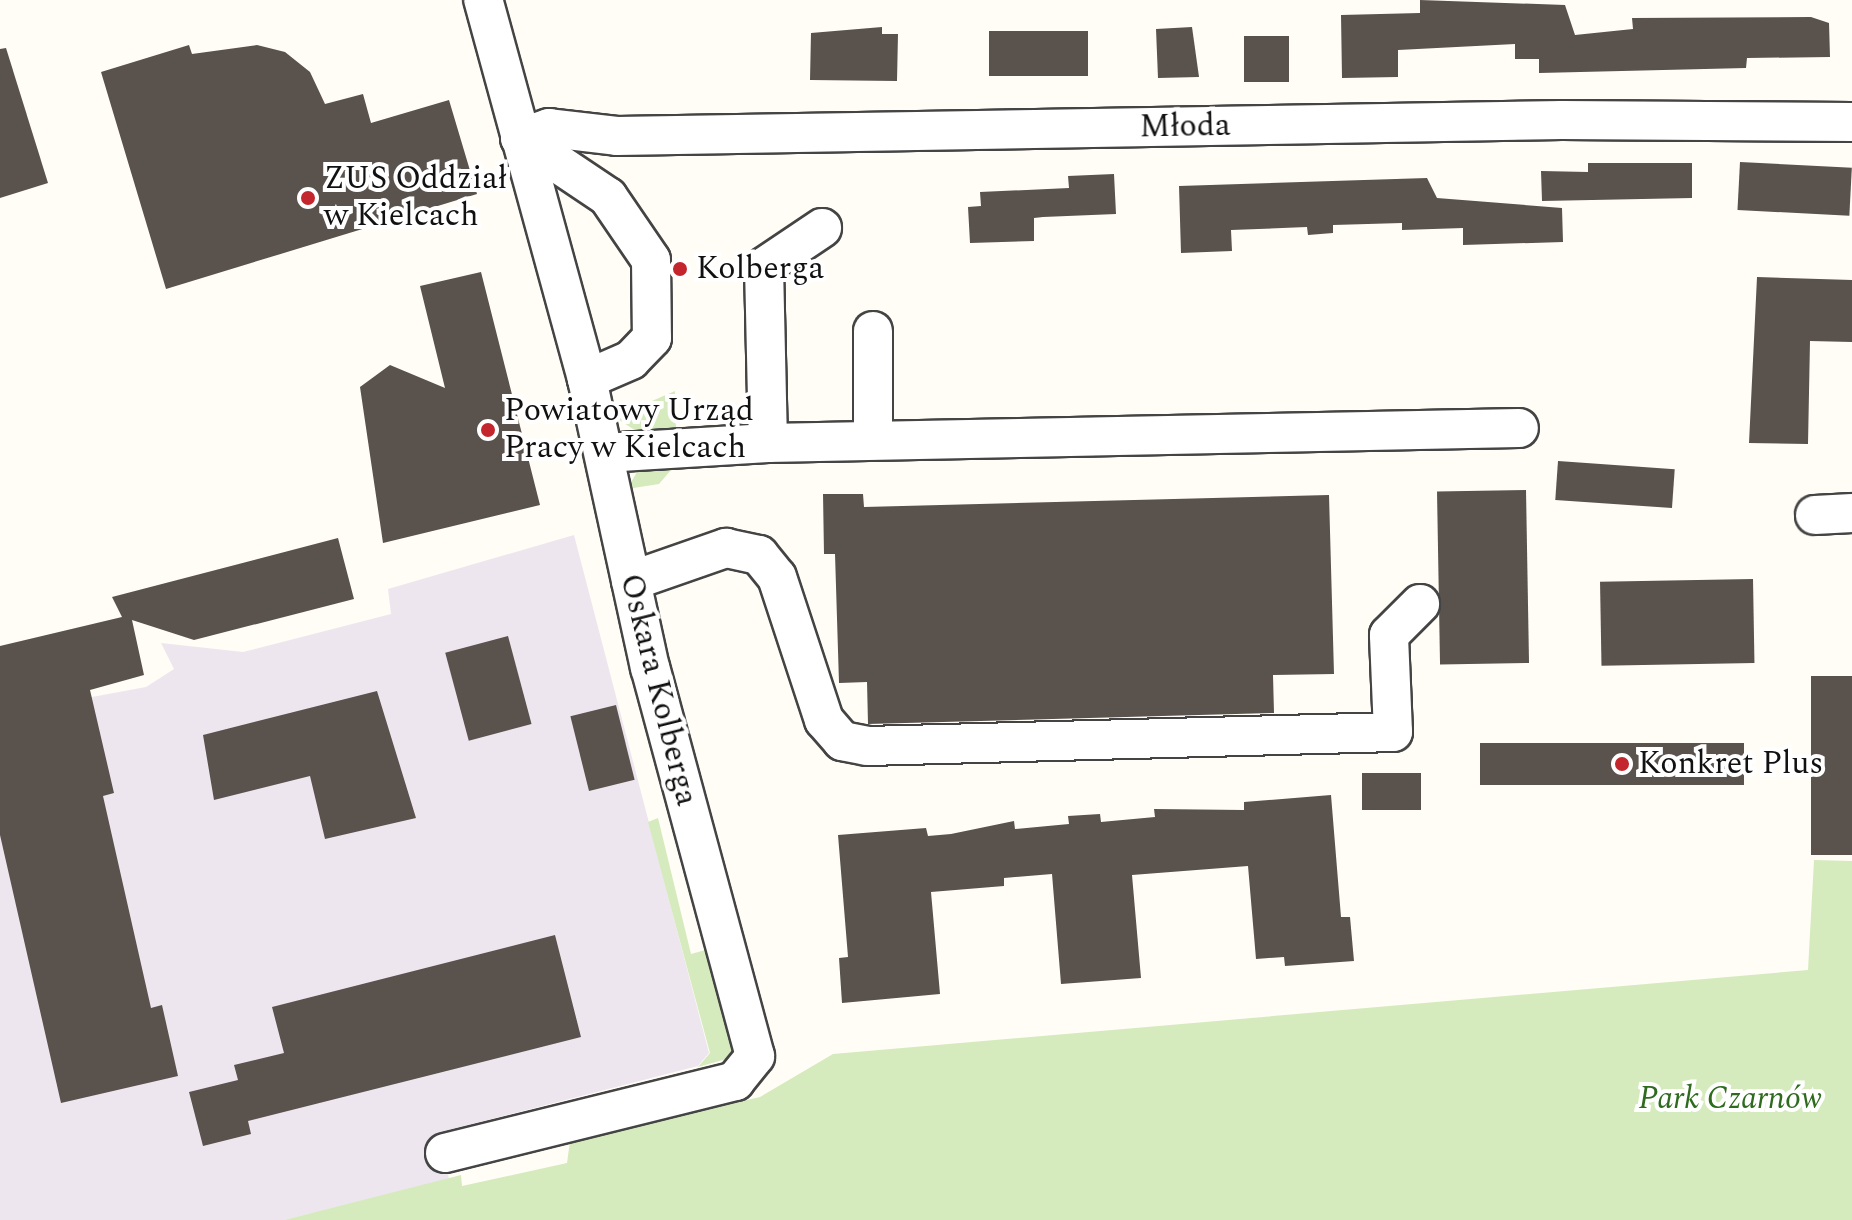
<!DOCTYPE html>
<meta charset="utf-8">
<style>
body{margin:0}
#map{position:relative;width:1852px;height:1220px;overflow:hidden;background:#fffdf5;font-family:Spectral,serif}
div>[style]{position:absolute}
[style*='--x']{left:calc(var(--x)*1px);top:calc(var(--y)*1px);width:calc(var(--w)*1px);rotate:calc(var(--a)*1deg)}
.industrial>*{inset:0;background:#eee6ef}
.green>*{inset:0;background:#d5ebbd}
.building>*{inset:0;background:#5a524d;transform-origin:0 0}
.roads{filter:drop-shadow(2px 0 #444) drop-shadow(-2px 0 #444) drop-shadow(0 2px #444) drop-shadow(0 -2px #444)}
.minor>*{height:38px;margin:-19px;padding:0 19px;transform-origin:19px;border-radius:19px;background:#fff}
.dots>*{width:22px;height:22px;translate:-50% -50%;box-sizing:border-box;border:4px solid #fff;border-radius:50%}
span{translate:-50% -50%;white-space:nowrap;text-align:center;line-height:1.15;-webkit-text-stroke:8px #fff;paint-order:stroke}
.street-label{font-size:32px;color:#111}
.poi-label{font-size:32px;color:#111}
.left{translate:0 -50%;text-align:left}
.park-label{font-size:32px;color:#2f6b1f;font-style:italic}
</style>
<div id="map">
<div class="industrial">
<div style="clip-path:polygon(574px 535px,709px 1053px,698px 1066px,441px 1132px,449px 1179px,284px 1220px,0 1220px,0 714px,146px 687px,174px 669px,161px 643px,243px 652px,391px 614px,388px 589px)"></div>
</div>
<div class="green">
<div style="clip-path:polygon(675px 391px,676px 430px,636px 431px,615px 417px)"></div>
<div style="clip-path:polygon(677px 463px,659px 484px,627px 489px,640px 467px)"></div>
<div style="clip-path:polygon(658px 818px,691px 954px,709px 949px,735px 1047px,733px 1057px,698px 1067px,710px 1053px,648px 822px)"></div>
<div style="clip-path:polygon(1814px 860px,1852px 861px,1852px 1220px,284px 1220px,461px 1175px,462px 1186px,567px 1163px,570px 1141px,760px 1097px,833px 1054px,1808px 970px)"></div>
</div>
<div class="building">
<div style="clip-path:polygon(1420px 0,1565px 5px,1575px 35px,1633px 29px,1632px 18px,1811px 17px,1829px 23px,1830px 57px,1747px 58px,1746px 68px,1539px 73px,1539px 59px,1515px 59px,1515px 44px,1398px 50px,1398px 77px,1342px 78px,1341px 15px,1420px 13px)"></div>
<div style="clip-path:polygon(882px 27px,882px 34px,898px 34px,897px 81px,810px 80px,811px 33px)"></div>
<div style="clip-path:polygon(1192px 27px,1199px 77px,1158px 78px,1156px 29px)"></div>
<div style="left:1088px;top:31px;width:45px;height:99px;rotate:90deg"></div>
<div style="left:1244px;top:36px;width:45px;height:46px"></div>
<div style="clip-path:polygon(189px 45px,192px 54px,257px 45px,285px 52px,310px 72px,325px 104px,363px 94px,371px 123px,449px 100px,477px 194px,166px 289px,101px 72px)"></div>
<div style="clip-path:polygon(6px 48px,48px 183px,0 198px,0 49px)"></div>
<div style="left:1740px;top:162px;width:112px;height:48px;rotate:3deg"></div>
<div style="clip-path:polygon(1588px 163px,1692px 163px,1692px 198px,1542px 201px,1541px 171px,1588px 172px)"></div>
<div style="clip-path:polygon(1114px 174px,1116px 214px,1043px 217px,1034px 218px,1034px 241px,970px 243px,968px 207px,981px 206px,980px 192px,1069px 188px,1068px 176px)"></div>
<div style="clip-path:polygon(1427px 178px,1437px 198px,1562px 208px,1563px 242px,1463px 245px,1463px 228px,1402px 230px,1402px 223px,1333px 225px,1333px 233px,1308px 235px,1307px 227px,1231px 230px,1232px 251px,1181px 253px,1179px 186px)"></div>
<div style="clip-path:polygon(481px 272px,540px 505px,383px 543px,360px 387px,390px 365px,445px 388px,420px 286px)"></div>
<div style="clip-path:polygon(1757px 277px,1852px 280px,1852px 342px,1810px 341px,1808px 444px,1749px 443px)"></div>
<div style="left:1558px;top:461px;width:117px;height:39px;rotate:4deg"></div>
<div style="left:1526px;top:490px;width:173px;height:89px;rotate:89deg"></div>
<div style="clip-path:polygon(823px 494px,863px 494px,864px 507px,1329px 495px,1334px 674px,1273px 675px,1274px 713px,868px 724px,867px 682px,839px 683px,835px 554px,824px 554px)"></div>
<div style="clip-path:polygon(338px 538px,354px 599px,194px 640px,132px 620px,144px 675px,90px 690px,114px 793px,103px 796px,151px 1008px,162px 1005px,178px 1076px,61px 1103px,0 835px,0 646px,122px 617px,112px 597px)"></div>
<div style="left:1753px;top:579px;width:84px;height:153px;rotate:89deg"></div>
<div style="left:508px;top:636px;width:91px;height:65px;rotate:75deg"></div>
<div style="left:1811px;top:676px;width:41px;height:179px"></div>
<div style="clip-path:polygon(377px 691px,416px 818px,325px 839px,310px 776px,214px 800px,203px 735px)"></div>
<div style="left:616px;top:705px;width:77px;height:47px;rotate:76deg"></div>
<div style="left:1480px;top:743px;width:264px;height:42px"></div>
<div style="left:1362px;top:773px;width:59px;height:37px"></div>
<div style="clip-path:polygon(1331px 795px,1341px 917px,1350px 917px,1354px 961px,1285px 966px,1284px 957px,1256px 959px,1248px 866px,1132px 875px,1141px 978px,1061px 984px,1052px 874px,1004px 878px,1004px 886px,931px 892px,940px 994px,842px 1003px,839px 958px,848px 957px,838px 835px,926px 828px,928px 836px,951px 834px,1014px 821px,1015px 829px,1069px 824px,1068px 816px,1100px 814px,1101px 822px,1155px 817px,1154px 809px,1244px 810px,1244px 802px)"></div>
<div style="clip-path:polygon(555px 935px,581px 1037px,248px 1121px,251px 1134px,203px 1146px,189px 1092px,238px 1080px,234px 1065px,284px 1053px,272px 1007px)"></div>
</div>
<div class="roads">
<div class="minor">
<div style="--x:520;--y:138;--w:31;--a:-19"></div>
<div style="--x:549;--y:128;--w:68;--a:6.7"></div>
<div style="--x:617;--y:136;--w:945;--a:-0.97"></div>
<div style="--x:1562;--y:120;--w:290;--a:0.4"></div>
<div style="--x:520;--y:138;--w:106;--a:33.8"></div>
<div style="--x:608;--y:197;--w:76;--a:55.7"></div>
<div style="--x:651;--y:260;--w:78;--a:89.3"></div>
<div style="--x:652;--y:338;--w:30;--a:134"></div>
<div style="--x:631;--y:360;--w:48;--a:156.6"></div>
<div style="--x:873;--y:439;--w:108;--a:-90"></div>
<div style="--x:768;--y:443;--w:751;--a:-1.14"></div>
<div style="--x:604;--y:453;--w:164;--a:-3.5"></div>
<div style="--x:768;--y:443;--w:176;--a:-91.3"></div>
<div style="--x:764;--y:267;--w:70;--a:-33.9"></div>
<div style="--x:1815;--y:515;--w:37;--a:-3"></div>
<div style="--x:631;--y:581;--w:101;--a:-19.2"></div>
<div style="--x:726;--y:548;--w:34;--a:12"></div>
<div style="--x:759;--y:555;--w:28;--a:51"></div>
<div style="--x:777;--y:577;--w:151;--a:71.8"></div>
<div style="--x:824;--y:720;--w:28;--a:49"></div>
<div style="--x:842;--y:741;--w:25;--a:11"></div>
<div style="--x:867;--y:746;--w:526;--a:-1.52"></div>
<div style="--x:1393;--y:732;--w:97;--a:-92.4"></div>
<div style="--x:1389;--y:635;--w:44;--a:-45"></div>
<div style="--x:445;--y:1153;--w:299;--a:-13.9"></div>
<div style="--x:735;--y:1081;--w:32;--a:-51"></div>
<div style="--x:755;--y:1056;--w:402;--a:-105.1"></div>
<div style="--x:650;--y:668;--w:296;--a:-102.3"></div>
<div style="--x:587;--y:379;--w:393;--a:-105.3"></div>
</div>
</div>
<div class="dots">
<div style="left:308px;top:198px;background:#c4262e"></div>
<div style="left:680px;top:269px;background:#c4262e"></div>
<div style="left:488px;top:430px;background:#c4262e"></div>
<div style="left:1622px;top:764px;background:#c4262e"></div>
</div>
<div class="street-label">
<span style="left:1185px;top:127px;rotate:-1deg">Młoda</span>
<span style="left:658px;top:690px;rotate:76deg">Oskara Kolberga</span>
</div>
<div class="poi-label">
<span class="left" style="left:324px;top:198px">ZUS Oddział<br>w Kielcach</span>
<span class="left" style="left:696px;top:269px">Kolberga</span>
<span class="left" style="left:504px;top:430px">Powiatowy Urząd<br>Pracy w Kielcach</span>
<span class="left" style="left:1638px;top:764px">Konkret Plus</span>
</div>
<div class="park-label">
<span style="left:1730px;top:1099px">Park Czarnów</span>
</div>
</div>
